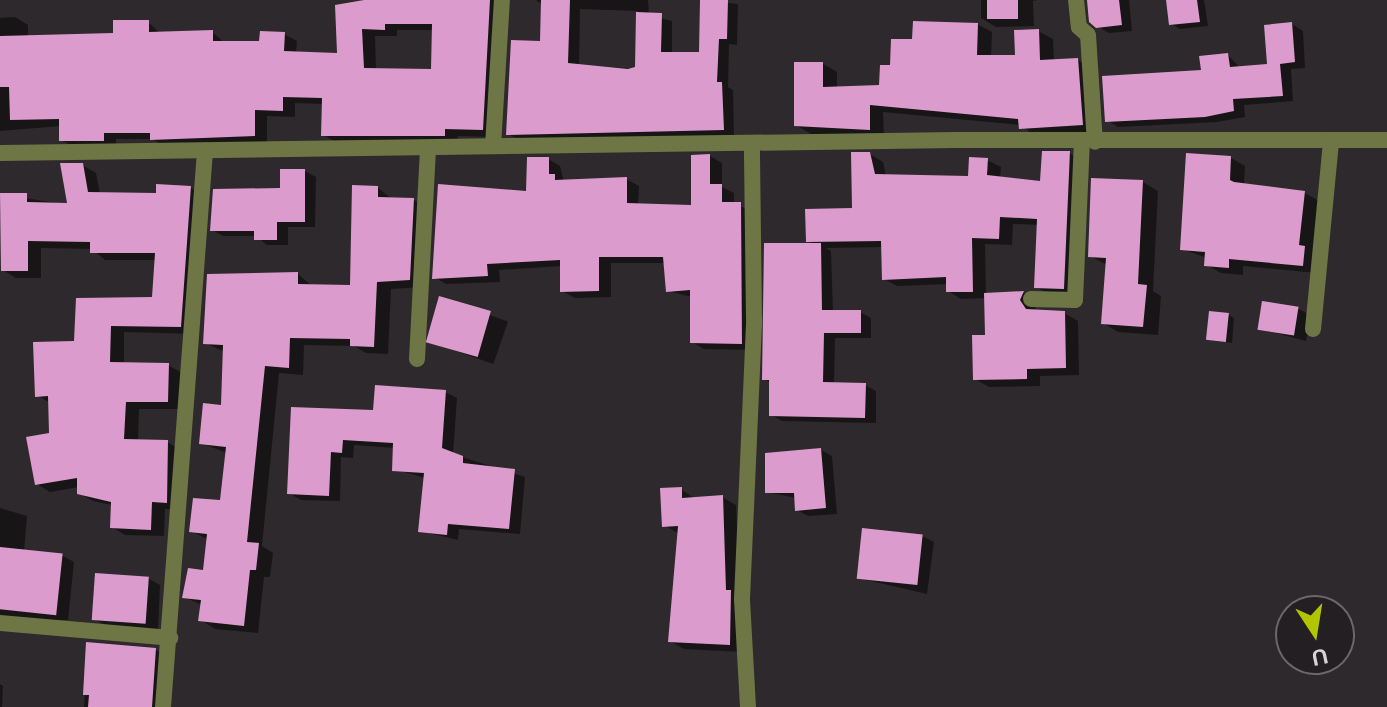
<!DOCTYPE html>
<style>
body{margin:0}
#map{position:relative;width:1387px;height:707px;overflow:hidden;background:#2e292c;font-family:Arial,sans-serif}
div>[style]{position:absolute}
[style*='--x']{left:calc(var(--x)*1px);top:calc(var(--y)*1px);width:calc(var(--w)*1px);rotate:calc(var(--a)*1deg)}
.shadow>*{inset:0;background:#0007;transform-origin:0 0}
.building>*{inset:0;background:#db9ccd;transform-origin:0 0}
.minor>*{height:16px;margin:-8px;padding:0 8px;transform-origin:8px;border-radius:8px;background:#6e7645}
span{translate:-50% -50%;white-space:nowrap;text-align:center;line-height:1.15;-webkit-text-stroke:8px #241f23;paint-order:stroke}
.north{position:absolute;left:1275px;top:595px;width:80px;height:80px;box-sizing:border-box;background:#241f23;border:2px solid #6c676b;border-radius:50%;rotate:168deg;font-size:22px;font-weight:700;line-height:32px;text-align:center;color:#d7d4d6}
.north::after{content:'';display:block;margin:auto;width:28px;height:36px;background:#b1c500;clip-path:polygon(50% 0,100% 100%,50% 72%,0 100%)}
</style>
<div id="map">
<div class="shadow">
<div style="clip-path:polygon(evenodd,366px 0,505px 0,495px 137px,458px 136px,457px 142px,336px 142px,323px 135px,324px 104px,295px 103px,295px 117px,267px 116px,267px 142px,164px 146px,152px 139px,116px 139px,116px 147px,74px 147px,61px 140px,61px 126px,0 131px,0 18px,15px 17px,28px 25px,28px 37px,115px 35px,148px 22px,161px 34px,212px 32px,225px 43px,261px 43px,284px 34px,297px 41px,296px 54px,339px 55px,366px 0,397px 30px,434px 30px,433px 71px,376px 70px,375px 36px,397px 36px,397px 30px)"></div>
<div style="clip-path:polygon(evenodd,536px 0,648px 0,649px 15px,672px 21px,672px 54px,701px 55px,702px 0,738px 4px,737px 45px,729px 44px,728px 87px,733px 90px,734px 135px,519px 140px,508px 134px,541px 43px,543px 5px,536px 0,580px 9px,638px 11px,637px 69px,579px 65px,580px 9px)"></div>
<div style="clip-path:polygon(981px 0,1038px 0,1033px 1px,1034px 26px,996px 27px,981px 18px)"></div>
<div style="clip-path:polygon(1087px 0,1129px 0,1132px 31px,1109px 33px,1097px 26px)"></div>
<div style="clip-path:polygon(1170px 0,1204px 0,1208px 26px,1180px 29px,1171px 24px)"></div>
<div style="clip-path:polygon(977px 24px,992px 32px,991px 57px,1017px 57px,1038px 31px,1053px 39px,1054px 62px,1078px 60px,1093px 69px,1097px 133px,1035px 136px,1021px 125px,883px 112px,884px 137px,811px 134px,796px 125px,823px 64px,837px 72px,837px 88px,881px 87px,914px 41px)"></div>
<div style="clip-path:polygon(1292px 24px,1303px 31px,1305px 68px,1291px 69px,1293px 101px,1244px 105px,1245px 117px,1217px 122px,1118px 127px,1107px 120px,1228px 55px,1240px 68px,1269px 66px)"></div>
<div style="clip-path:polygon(1069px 153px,1082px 161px,1077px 295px,1049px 294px,1036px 287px,1039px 225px,1013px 224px,1012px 245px,985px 244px,986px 295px,1023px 293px,1036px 301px,1035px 311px,1064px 313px,1078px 321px,1079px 375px,1040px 376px,1040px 386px,989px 387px,975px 379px,987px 337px,986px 298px,961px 299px,948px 291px,948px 284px,897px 286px,884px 279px,883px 247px,826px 248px,831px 251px,833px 312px,860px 312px,871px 318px,871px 338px,835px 338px,834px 384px,865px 385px,876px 391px,876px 423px,782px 421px,771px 415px,771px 383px,764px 379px,816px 245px,808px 241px,854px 210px,870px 154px,883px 162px,886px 176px,970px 178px,987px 160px,1001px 167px,1000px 178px,1042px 183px)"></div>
<div style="clip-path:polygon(710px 156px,722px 163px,722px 187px,734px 193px,734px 204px,753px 211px,754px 350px,704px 349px,692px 342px,692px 297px,668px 291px,665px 263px,611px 263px,611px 297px,575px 298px,562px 291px,562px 266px,499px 270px,500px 282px,446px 284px,434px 277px,528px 193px,548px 159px,560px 166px,564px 182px,626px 179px,639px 186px,638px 205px,693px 207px)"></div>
<div style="clip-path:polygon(1231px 158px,1245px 166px,1244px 185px,1305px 193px,1319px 201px,1317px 273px,1243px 266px,1243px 275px,1221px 273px,1207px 265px,1207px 258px,1182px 249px)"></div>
<div style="clip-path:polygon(82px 165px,96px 173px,100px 194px,158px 195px,191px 188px,204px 196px,194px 334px,124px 332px,124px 364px,168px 365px,182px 373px,182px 409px,139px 409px,138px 442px,167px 442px,181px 450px,180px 509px,165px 509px,164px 536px,125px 535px,112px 527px,112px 505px,93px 501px,79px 493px,79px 487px,50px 492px,37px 484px,51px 435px,50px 403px,37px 395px,76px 343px,154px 299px,156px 260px,105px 260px,92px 249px,41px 248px,41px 278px,16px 278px,3px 270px,0 194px,69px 205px)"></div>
<div style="clip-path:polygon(305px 171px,316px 177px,315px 227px,288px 227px,288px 245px,267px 245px,256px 236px,223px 236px,212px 230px,282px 190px)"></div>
<div style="clip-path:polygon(1143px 182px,1158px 191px,1153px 291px,1161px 296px,1158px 335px,1118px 332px,1103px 323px,1107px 265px,1090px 256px)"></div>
<div style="clip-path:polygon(378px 188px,392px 199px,414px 200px,428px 208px,424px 287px,391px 289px,388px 354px,366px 353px,354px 346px,304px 345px,303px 375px,279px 373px,262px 546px,273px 553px,270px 577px,264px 577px,258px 633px,215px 629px,201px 620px,202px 605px,184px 597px,205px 572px,209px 540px,191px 531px,222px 502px,227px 453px,201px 443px,223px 407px,225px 352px,205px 343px,298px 274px,312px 286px,352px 287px)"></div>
<div style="left:440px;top:298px;width:72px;height:45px;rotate:19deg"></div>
<div style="clip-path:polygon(1299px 309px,1310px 315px,1306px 341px,1260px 329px)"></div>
<div style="clip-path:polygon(1229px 315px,1234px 318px,1232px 343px,1209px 339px)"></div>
<div style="clip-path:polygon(445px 392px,457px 398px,453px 454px,525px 477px,520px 534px,459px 529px,458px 540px,420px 531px,425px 478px,394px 469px,395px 448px,354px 445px,353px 458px,341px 457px,340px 501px,301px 500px,289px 493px,293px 409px,375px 412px)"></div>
<div style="clip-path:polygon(821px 450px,832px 456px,837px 514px,808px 516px,797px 510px,796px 498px,767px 492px)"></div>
<div style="clip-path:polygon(681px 489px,695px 499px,722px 497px,736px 505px,743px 652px,684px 649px,670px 641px,679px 534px,664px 525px)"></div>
<div style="clip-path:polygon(0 508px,27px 516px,24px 552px,63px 556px,74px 562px,68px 620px,0 620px)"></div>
<div style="clip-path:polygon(922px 536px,934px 542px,927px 594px,858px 578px)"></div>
<div style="clip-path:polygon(149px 579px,160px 585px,158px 630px,105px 625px,94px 619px)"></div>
<div style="clip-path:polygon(88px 644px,156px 650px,170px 658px,167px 707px,84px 707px)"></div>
<div style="clip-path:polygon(0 684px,3px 686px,2px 707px,0 707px)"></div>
</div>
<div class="building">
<div style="clip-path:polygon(evenodd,364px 0,490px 0,483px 130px,445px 129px,445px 136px,321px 136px,322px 98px,283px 97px,283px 111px,255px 110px,255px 136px,150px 140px,150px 133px,104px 133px,104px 141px,59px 141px,59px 119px,10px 120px,9px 87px,0 87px,0 36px,113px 33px,113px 20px,149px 20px,149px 32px,213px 30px,213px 41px,259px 41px,260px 31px,285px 32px,284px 51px,337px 53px,335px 5px,364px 0,385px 24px,432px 24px,431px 69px,364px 68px,362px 29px,385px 30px,385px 24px)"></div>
<div style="clip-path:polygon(541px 0,570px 0,568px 63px,628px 69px,635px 67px,636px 12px,662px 13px,661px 52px,699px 52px,700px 0,728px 0,727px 39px,719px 39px,717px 82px,722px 82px,724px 130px,506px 135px,511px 40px,540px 41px)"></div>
<div style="left:987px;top:0;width:31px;height:19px"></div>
<div style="clip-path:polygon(1087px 0,1119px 0,1122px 25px,1096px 28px,1089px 22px)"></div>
<div style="clip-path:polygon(1166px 0,1197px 0,1200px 22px,1169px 25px)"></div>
<div style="clip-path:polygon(913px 21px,978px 23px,977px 55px,1015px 55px,1014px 30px,1039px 29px,1040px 60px,1078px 58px,1083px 125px,1019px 129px,1018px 119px,870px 105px,870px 130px,794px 126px,794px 62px,823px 62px,823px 87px,879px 85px,880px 65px,890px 65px,891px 39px,912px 39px)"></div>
<div style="clip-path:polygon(1292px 22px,1295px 62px,1280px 64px,1283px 96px,1233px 99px,1234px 111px,1205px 117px,1105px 122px,1102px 76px,1201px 70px,1199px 56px,1228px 53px,1230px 67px,1267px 64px,1264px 25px)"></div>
<div style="clip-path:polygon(1042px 151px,1070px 151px,1064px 289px,1034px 288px,1037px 219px,1000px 217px,999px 239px,972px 238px,973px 292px,946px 292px,946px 277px,882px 280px,881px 241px,806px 242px,805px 209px,852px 208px,851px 152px,870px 152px,875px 174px,968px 176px,969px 157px,988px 158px,987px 175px,1040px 181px)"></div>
<div style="clip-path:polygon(1186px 153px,1231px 156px,1230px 180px,1234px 182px,1305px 191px,1299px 245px,1305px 246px,1303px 266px,1229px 259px,1229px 268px,1204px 266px,1205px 252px,1180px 250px)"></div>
<div style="clip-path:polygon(710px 154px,710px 184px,722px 184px,722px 202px,741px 202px,742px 344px,690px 343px,690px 290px,666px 292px,663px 257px,599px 257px,599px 291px,560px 292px,560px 260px,487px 264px,488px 276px,432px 279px,438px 184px,526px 191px,527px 157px,549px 157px,549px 174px,555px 174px,555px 180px,627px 177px,627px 203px,691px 205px,691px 155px)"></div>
<div style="clip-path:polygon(60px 163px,83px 163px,88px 192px,156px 193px,156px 184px,191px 186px,181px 327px,111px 326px,110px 362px,169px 363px,168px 402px,126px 402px,124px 439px,168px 440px,167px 503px,152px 502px,151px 530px,110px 528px,111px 502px,77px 494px,77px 478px,35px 485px,26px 437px,49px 433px,48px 396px,35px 397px,33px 342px,74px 341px,76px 298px,152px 297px,155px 253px,90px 253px,90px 242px,28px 241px,28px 271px,1px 271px,0 193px,27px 193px,27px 202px,67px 203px)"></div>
<div style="clip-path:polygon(280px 169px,305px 169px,305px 222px,277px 222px,277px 240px,254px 240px,254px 231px,210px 231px,213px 189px,280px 188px)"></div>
<div style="clip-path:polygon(1091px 178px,1143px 180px,1138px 284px,1147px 285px,1143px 327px,1101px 324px,1106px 258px,1088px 257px)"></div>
<div style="clip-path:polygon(352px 185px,378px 186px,378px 197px,414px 198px,410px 280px,377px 282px,374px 347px,350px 346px,350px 339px,290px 338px,289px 368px,265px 366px,247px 542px,259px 543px,256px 570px,250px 570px,244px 626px,198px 621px,201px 600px,182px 598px,188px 568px,203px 570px,207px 534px,189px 532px,193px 498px,220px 500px,226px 447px,199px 444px,203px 403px,221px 405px,223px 345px,203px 344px,207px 274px,298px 272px,298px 284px,350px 285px)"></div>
<div style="clip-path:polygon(764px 243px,821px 243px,822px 310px,861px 310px,861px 333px,824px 333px,823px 382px,866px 383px,865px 418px,769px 416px,769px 380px,762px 380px)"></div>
<div style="clip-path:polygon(1024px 291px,1020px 300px,1026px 309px,1065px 311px,1066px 368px,1027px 369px,1027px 379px,973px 380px,972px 335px,985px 335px,984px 293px)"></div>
<div style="left:439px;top:296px;width:54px;height:48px;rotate:16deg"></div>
<div style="left:1262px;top:301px;width:37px;height:29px;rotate:9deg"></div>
<div style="left:1209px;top:311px;width:20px;height:29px;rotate:6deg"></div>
<div style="clip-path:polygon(375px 385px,446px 390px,442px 448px,463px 456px,463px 463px,515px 469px,509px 529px,448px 524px,447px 535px,418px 532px,424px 473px,392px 471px,393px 443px,343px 440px,342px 453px,331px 452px,329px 496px,287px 494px,291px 407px,373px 410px)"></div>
<div style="clip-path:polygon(821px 448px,826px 508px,795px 511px,794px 493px,765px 493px,765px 453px)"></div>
<div style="clip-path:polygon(682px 487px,682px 498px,723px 495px,726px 590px,731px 590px,730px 645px,668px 642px,678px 526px,662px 527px,660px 488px)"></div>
<div style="left:862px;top:528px;width:61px;height:51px;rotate:6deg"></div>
<div style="left:0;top:547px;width:63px;height:62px;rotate:6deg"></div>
<div style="left:95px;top:573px;width:54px;height:47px;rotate:4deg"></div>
<div style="clip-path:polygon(86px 642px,156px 648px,152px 707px,88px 707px,89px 695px,83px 695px)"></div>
</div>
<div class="minor">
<div style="--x:1076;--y:0;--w:27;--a:84"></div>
<div style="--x:1079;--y:27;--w:12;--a:42"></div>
<div style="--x:1088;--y:35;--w:107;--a:86.3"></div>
<div style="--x:493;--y:146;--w:146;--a:-86.5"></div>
<div style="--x:0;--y:153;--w:955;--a:-0.78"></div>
<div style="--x:955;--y:140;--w:432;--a:0"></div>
<div style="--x:1031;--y:299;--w:44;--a:1.3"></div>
<div style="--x:1075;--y:300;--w:158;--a:-87.5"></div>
<div style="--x:1313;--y:329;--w:189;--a:-84.5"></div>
<div style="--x:417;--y:359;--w:211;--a:-87"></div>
<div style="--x:0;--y:623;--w:171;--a:5"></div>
<div style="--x:163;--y:707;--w:558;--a:-85.68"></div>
<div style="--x:748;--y:707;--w:108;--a:-93.2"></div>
<div style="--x:742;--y:599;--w:280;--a:-87.5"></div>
<div style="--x:754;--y:319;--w:176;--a:-90.7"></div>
</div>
<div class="north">U</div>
</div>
